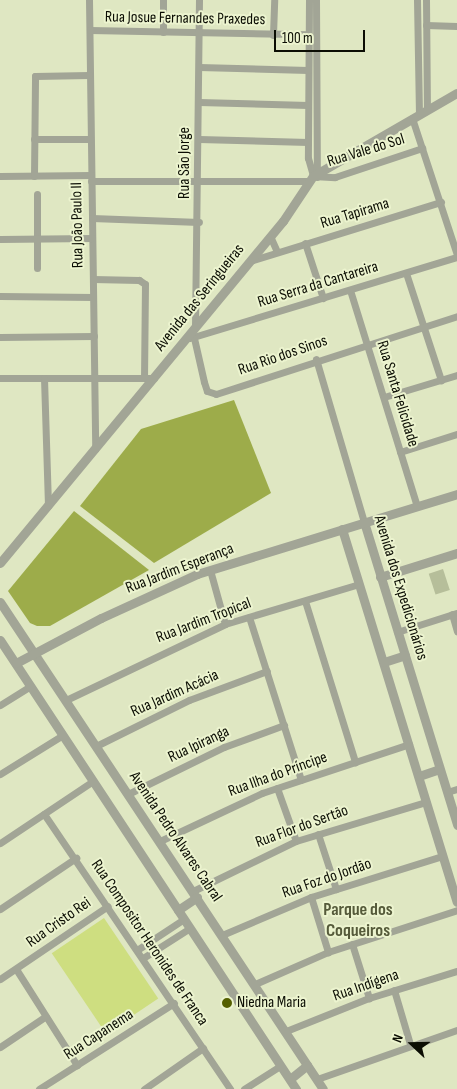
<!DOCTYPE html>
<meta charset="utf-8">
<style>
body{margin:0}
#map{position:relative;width:457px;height:1089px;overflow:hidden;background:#dfe7c2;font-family:"Sofia Sans Condensed",sans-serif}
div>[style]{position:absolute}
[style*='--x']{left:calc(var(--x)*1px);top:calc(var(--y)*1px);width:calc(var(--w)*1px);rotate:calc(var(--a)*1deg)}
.green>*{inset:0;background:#cede80;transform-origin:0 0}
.water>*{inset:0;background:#9dac4a}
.building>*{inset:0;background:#b6be9a;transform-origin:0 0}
.minor>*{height:7px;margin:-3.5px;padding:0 3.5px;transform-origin:3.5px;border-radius:3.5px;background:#a2a596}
.tertiary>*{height:9px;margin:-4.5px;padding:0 4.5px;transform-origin:4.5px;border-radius:4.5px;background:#a2a596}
.dots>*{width:14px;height:14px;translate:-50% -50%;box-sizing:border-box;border:2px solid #ecf4cf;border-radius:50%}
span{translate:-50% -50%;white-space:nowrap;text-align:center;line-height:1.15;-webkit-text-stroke:4px #ecf4cf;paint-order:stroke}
.street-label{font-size:16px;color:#0b0d03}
.poi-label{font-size:16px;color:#0b0d03}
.left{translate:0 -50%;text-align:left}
.neighbourhood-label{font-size:18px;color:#555a3a;font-weight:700}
.north{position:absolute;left:387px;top:1019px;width:50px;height:50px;-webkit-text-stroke:4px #ecf4cf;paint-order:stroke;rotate:291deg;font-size:14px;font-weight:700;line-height:20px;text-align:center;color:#0b0d03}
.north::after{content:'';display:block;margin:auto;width:18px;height:22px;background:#0b0d03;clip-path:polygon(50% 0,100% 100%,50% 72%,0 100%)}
.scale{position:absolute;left:274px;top:30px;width:91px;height:22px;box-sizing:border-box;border:2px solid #0b0d03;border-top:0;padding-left:6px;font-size:15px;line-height:18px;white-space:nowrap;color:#0b0d03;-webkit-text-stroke:4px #ecf4cf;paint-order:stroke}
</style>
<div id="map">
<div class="green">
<div style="left:104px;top:918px;width:97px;height:63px;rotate:56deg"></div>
</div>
<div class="water">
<div style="clip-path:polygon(234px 400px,271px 493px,154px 563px,80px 506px,141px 429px)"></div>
<div style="clip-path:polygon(74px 511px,149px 570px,50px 626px,37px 626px,30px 623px,8px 591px)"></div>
</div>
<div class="building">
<div style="left:443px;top:569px;width:22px;height:15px;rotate:72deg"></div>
</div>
<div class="minor">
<div style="--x:89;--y:0;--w:449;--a:89.2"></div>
<div style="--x:309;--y:0;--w:158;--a:90.4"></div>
<div style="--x:308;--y:158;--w:19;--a:74"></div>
<div style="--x:313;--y:176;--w:22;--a:3"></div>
<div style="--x:335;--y:177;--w:92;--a:-18.4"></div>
<div style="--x:316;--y:0;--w:177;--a:89.7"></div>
<div style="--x:417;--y:0;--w:113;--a:89"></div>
<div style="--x:426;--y:0;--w:109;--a:89.5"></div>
<div style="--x:426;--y:25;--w:31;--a:2"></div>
<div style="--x:90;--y:30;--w:218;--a:1.1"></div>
<div style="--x:163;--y:32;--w:32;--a:-90"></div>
<div style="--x:273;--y:35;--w:35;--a:-88"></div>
<div style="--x:199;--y:67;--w:109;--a:1.6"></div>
<div style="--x:199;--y:102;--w:109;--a:1.6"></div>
<div style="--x:412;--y:118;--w:144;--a:71.8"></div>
<div style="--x:34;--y:139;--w:56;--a:0"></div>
<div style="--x:199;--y:139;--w:109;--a:1.6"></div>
<div style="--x:0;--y:176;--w:91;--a:-0.6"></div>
<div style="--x:34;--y:176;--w:100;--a:-89.4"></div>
<div style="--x:35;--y:76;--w:54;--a:-1.1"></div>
<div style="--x:91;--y:181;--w:218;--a:0"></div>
<div style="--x:37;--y:194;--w:74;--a:90"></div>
<div style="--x:92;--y:218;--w:107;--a:2.1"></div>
<div style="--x:270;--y:236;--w:17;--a:66"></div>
<div style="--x:0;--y:239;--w:92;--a:-0.6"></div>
<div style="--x:305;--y:243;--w:58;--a:71.9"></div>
<div style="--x:250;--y:261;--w:200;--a:-17.2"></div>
<div style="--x:406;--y:273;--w:113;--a:71.9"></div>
<div style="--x:93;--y:279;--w:46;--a:1.2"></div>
<div style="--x:139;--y:280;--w:7;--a:34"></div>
<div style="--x:145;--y:284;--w:93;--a:90.6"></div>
<div style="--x:350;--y:290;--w:226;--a:72.8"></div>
<div style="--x:0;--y:296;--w:93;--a:0.6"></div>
<div style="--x:195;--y:327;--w:327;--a:-89.3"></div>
<div style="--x:0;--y:337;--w:94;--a:-0.6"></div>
<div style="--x:190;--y:338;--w:279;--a:-16.9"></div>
<div style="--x:194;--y:338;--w:45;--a:77.2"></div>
<div style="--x:204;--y:382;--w:9;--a:72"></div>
<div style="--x:207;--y:391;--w:9;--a:18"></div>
<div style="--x:216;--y:394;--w:253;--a:-17.9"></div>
<div style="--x:316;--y:359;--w:170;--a:73.6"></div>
<div style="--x:0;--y:378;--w:154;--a:0"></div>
<div style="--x:44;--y:378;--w:128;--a:88.2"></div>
<div style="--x:384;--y:397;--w:76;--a:-16.8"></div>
<div style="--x:400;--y:452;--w:60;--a:-17.5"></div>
<div style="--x:210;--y:570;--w:56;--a:74.5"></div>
<div style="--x:305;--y:601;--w:169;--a:72.7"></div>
<div style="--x:452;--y:614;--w:18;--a:74"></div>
<div style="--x:249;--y:617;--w:171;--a:72.3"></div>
<div style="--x:397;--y:632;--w:63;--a:-17.6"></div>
<div style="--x:66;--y:700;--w:176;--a:-25.5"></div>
<div style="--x:225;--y:624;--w:140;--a:-16.6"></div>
<div style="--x:0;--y:705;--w:36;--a:-32"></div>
<div style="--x:96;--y:746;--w:104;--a:-26.3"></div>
<div style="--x:189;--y:700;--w:83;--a:-20.4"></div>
<div style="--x:0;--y:774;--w:74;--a:-31.8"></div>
<div style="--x:277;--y:788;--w:56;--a:70.3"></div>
<div style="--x:447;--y:792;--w:10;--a:-17"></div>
<div style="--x:128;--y:794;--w:107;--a:-26.1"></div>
<div style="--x:224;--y:747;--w:64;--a:-20.1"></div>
<div style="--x:44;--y:814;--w:332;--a:55.9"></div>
<div style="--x:318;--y:834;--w:58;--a:71.9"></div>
<div style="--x:160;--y:841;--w:113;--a:-25.2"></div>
<div style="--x:262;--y:793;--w:155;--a:-18.4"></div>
<div style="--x:0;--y:843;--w:112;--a:-33.7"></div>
<div style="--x:193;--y:891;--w:114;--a:-25.9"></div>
<div style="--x:296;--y:841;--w:136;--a:-16.7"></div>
<div style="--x:311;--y:897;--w:58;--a:72.8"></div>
<div style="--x:0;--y:909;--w:92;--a:-33.9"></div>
<div style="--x:222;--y:935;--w:97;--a:-23.1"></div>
<div style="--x:311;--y:897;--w:138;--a:-17.3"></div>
<div style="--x:352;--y:944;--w:57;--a:72.5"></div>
<div style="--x:137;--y:950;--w:56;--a:-33.4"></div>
<div style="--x:143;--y:958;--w:56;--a:-32.6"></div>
<div style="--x:16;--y:969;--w:114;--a:57.6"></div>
<div style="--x:0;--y:979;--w:130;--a:-34.1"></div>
<div style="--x:255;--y:984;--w:80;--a:-23.7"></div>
<div style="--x:328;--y:952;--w:136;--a:-18"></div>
<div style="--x:394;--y:990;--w:56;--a:73.5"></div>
<div style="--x:286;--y:1031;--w:89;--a:-21.7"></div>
<div style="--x:369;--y:998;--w:92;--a:-17.1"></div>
<div style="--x:0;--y:1047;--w:55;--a:-34"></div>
<div style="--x:317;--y:1079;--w:148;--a:-19.3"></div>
<div style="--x:39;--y:1089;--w:160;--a:-32.5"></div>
<div style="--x:144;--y:1089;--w:72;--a:-34.8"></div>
<div style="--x:244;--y:1089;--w:43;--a:-32.6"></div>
</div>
<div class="tertiary">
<div style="--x:364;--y:522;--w:317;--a:72.9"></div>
<div style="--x:342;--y:529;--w:390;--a:72.9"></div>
<div style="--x:0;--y:563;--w:444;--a:-50.4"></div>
<div style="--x:283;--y:221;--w:54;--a:-56.3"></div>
<div style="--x:313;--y:176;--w:166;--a:-30"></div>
<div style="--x:380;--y:577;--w:81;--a:-17.3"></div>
<div style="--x:0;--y:602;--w:584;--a:56.45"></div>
<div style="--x:0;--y:640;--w:538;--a:56.61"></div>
<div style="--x:384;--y:662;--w:22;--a:-18"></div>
<div style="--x:16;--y:663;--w:96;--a:-27.9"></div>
<div style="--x:101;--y:618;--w:106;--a:-24.6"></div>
<div style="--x:197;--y:574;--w:272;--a:-17.1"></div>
<div style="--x:419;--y:776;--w:21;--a:-19"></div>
<div style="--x:178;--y:910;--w:23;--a:-34"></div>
<div style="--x:290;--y:1079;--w:22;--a:-39"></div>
</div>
<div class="dots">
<div style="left:227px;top:1003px;background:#556000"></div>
</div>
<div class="street-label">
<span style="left:185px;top:19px;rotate:1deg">Rua Josue Fernandes Praxedes</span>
<span style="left:366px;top:151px;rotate:-17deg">Rua Vale do Sol</span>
<span style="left:185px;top:163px;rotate:-90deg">Rua São Jorge</span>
<span style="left:355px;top:214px;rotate:-17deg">Rua Tapirama</span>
<span style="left:78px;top:225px;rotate:-91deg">Rua João Paulo II</span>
<span style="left:318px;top:285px;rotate:-17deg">Rua Serra da Cantareira</span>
<span style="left:200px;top:298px;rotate:-51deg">Avenida das Seringueiras</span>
<span style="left:283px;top:356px;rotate:-19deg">Rua Rio dos Sinos</span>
<span style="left:397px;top:394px;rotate:73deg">Rua Santa Felicidade</span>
<span style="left:180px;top:569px;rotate:-21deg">Rua Jardim Esperança</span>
<span style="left:400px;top:588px;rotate:73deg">Avenida dos Expedicionários</span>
<span style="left:204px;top:621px;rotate:-21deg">Rua Jardim Tropical</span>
<span style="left:175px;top:694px;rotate:-24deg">Rua Jardim Acácia</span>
<span style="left:199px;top:745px;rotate:-25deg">Rua Ipiranga</span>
<span style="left:278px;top:775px;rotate:-20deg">Rua Ilha do Príncipe</span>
<span style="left:302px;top:827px;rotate:-20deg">Rua Flor do Sertão</span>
<span style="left:175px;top:837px;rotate:56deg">Avenida Pedro Alvares Cabral</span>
<span style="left:327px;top:879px;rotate:-19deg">Rua Foz do Jordão</span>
<span style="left:59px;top:923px;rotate:-35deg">Rua Cristo Rei</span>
<span style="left:149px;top:943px;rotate:56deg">Rua Compositor Heronides de Franca</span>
<span style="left:366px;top:986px;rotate:-19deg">Rua Indígena</span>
<span style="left:99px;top:1035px;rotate:-33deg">Rua Capanema</span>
</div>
<div class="poi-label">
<span class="left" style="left:237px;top:1003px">Niedna Maria</span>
</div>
<div class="neighbourhood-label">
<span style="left:358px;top:921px">Parque dos<br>Coqueiros</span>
</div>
<div class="north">N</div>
<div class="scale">100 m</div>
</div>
